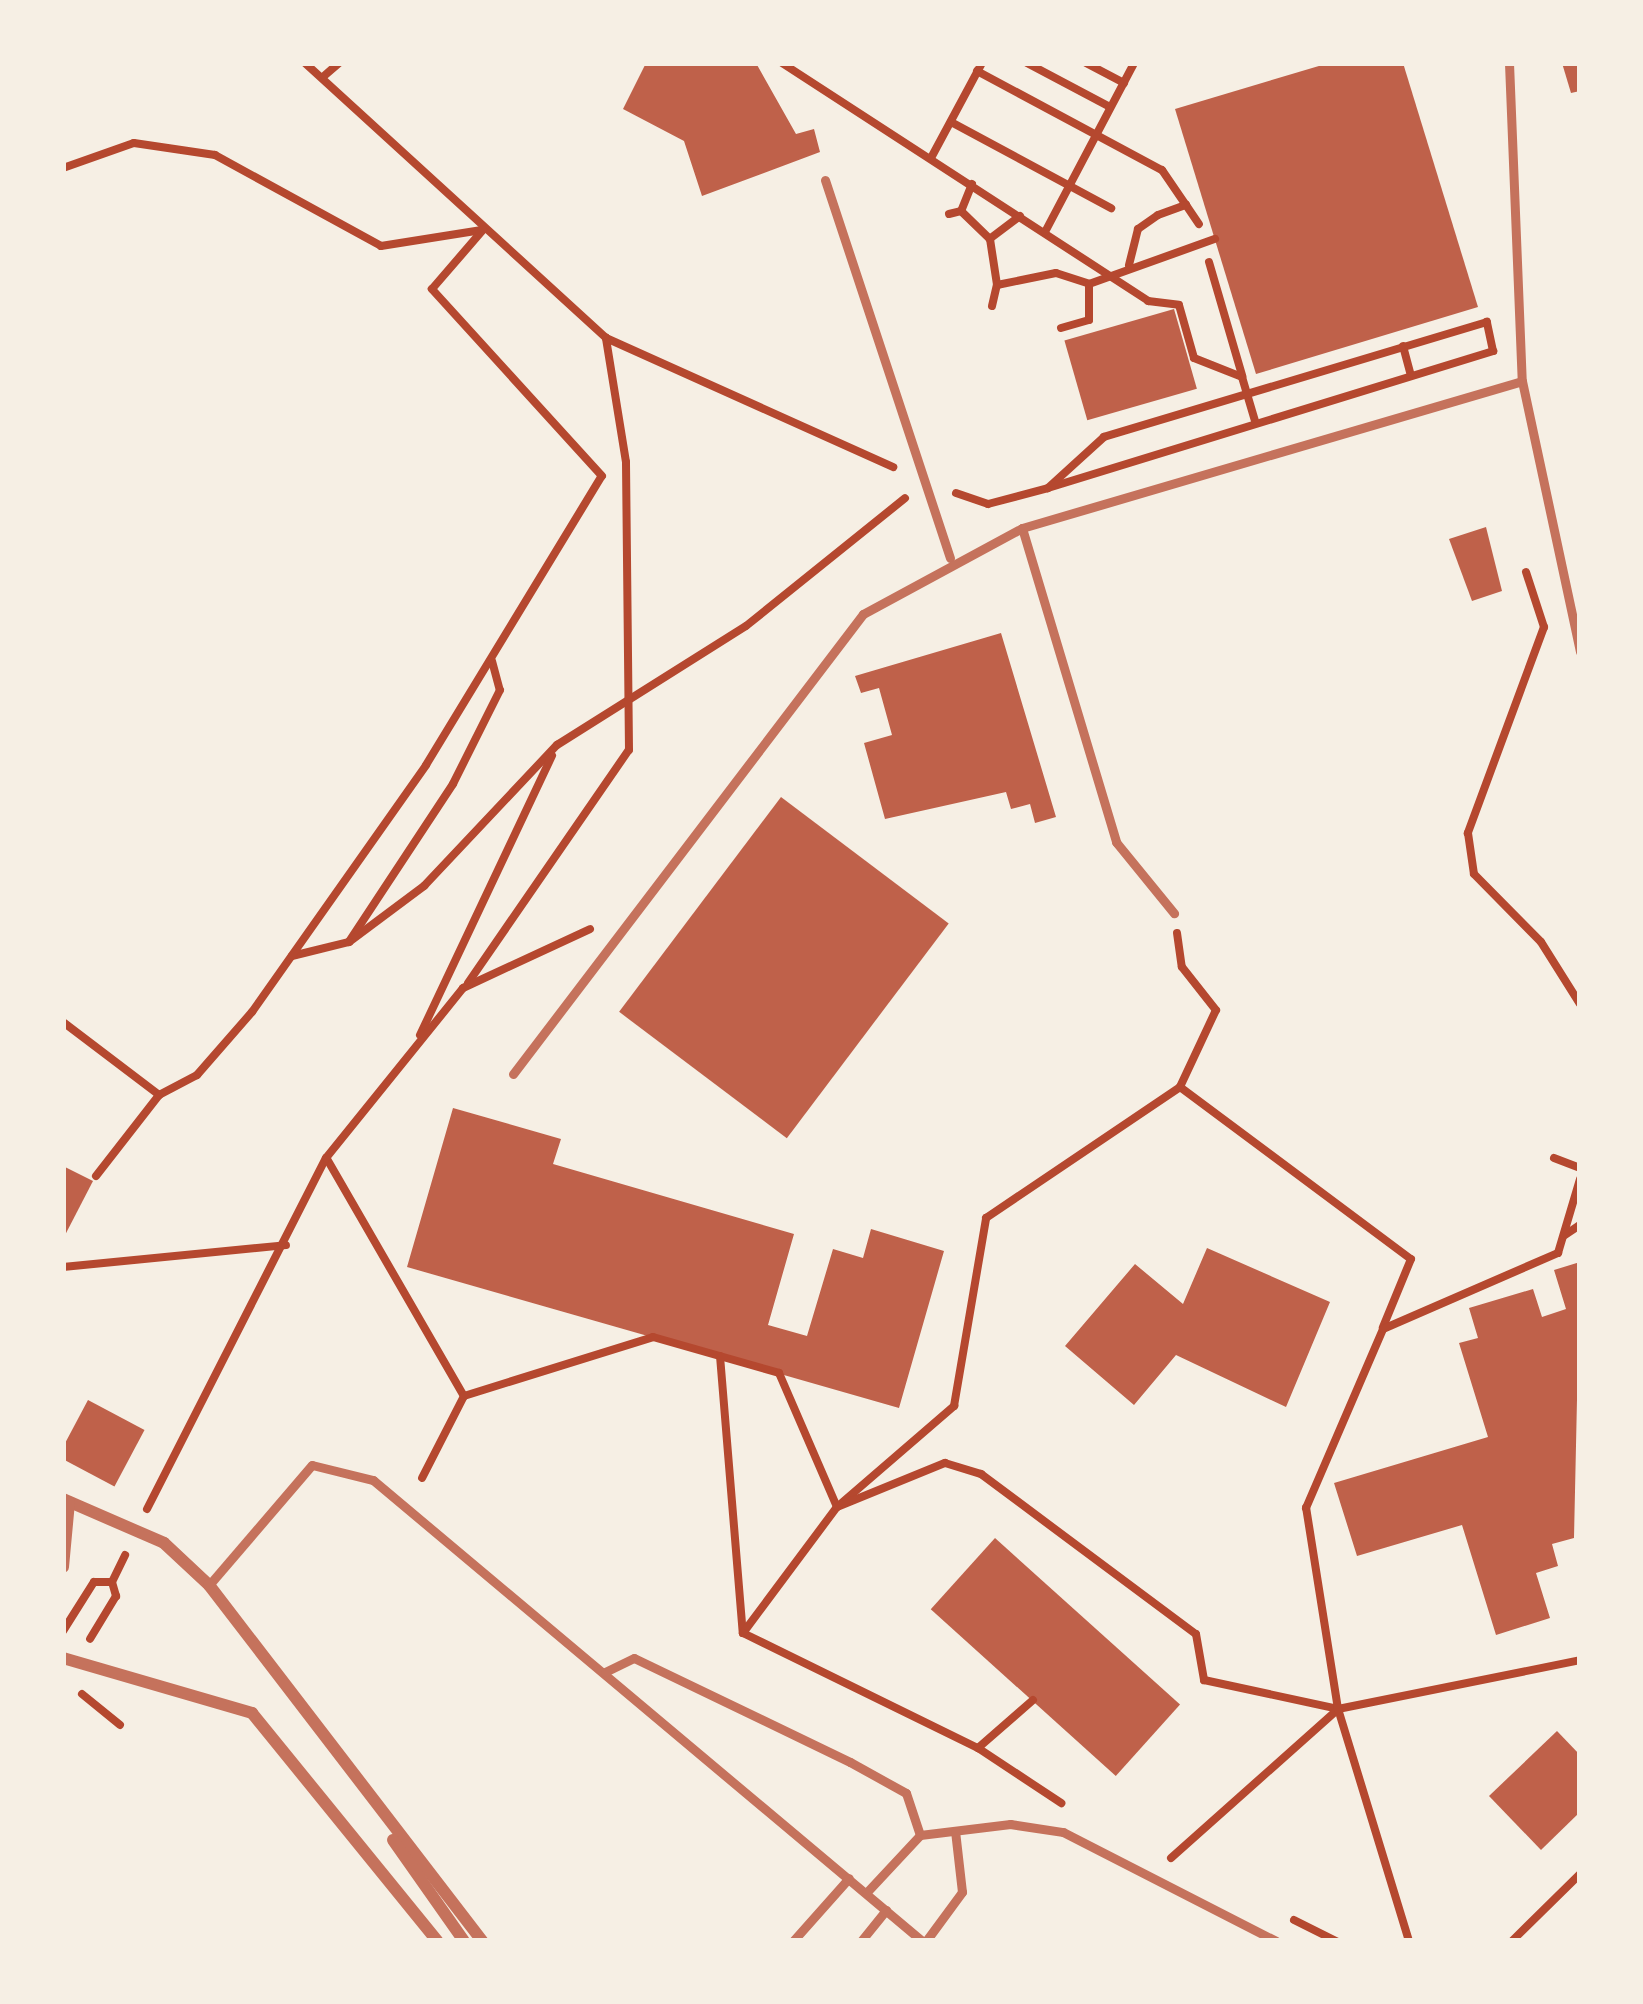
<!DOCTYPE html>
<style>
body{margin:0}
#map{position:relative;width:1643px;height:2004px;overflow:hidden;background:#f6efe4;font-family:"DejaVu Sans",sans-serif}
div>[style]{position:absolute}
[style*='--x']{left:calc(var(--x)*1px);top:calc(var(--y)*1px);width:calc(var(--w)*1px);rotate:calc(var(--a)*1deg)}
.building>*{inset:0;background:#bf614a;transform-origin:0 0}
.path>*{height:8px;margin:-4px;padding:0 4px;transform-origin:4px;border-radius:4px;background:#b5482f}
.service>*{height:9px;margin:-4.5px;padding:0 4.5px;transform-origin:4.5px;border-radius:4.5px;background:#c5725c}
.minor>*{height:12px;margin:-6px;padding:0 6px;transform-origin:6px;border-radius:6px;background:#c5725c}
span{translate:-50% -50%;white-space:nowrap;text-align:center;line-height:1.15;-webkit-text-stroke:9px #f6efe4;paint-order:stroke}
.frame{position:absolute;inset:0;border:66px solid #f6efe4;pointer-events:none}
</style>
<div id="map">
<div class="building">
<div style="clip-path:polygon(646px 63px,756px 63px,796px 134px,814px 129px,820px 152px,702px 196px,684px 141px,623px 109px)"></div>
<div style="clip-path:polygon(1329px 63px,1403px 63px,1478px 307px,1256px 374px,1175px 109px)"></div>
<div style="clip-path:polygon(1562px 63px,1580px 63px,1580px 91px,1571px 93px)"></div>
<div style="left:1174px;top:309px;width:83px;height:114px;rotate:74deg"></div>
<div style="clip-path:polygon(1486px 527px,1502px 591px,1472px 601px,1449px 539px)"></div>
<div style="clip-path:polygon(1001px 633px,1056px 817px,1035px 823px,1030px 804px,1011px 809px,1006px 792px,885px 819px,864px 743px,892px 735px,879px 688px,861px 693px,855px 676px)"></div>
<div style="left:781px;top:797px;width:210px;height:269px;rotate:37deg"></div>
<div style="clip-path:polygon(453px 1108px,561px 1139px,553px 1164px,794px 1234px,768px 1325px,807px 1336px,833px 1249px,863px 1258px,871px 1229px,944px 1251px,899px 1408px,407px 1267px)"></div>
<div style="clip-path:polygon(63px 1166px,93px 1181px,63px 1239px)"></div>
<div style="clip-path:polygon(1207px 1248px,1330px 1302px,1286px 1407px,1176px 1355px,1134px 1405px,1065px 1346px,1135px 1264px,1183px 1304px)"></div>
<div style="clip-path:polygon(1580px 1262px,1574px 1538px,1552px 1544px,1558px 1566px,1536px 1573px,1550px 1618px,1496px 1635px,1462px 1525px,1357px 1556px,1334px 1483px,1488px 1437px,1459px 1343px,1478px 1338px,1469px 1308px,1533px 1289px,1542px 1317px,1566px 1309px,1554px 1270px)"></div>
<div style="left:88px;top:1400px;width:64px;height:64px;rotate:28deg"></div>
<div style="left:995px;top:1538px;width:249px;height:96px;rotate:42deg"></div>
<div style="clip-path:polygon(1557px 1731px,1580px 1755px,1580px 1812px,1541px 1850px,1489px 1796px)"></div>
</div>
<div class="path">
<div style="--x:305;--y:63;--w:408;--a:42.4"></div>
<div style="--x:606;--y:338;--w:315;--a:24.2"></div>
<div style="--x:782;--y:63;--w:437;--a:33"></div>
<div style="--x:1148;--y:301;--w:31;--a:7"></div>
<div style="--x:1179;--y:305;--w:55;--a:74.2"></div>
<div style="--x:1194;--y:358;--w:52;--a:21.6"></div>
<div style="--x:1242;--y:377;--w:46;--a:73.5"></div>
<div style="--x:1027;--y:63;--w:94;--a:27.9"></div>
<div style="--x:1086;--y:63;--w:43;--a:27.8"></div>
<div style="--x:977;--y:71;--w:210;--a:28.2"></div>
<div style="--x:1162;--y:170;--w:42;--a:55.6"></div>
<div style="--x:324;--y:76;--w:20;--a:-41"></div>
<div style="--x:951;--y:122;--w:182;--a:28.3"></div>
<div style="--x:931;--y:158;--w:108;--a:-61.8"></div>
<div style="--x:63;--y:168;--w:75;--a:-19.4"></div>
<div style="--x:134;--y:143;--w:82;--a:8.4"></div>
<div style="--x:215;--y:155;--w:189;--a:28.7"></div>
<div style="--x:381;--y:246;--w:102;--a:-9"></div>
<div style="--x:972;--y:184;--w:29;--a:112"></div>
<div style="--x:961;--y:211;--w:40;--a:44"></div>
<div style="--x:949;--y:214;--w:12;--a:-14"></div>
<div style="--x:1020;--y:216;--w:38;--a:143"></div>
<div style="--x:990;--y:239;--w:47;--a:81.3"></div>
<div style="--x:997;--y:285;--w:60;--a:-11.5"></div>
<div style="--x:1056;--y:273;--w:35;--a:18"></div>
<div style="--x:1045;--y:232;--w:191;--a:-62.2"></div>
<div style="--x:1209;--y:262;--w:118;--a:73.7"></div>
<div style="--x:1129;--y:265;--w:37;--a:-76"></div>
<div style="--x:1138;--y:229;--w:24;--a:-35"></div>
<div style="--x:1158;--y:215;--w:30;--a:-20"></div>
<div style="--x:1186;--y:205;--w:23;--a:56"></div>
<div style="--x:992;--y:306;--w:22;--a:-77"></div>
<div style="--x:1061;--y:328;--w:29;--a:-16"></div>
<div style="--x:1089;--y:320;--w:36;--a:-90"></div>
<div style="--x:1089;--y:284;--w:134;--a:-19.7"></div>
<div style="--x:1403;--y:346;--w:30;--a:75"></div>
<div style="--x:956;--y:493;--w:34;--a:19"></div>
<div style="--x:988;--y:504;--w:62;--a:-14.9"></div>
<div style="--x:1048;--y:488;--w:466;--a:-17.1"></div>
<div style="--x:1493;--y:351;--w:30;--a:-102"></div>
<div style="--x:1487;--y:322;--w:400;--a:163.3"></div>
<div style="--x:1104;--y:437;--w:76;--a:137.7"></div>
<div style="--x:1526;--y:572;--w:58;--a:71.9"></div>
<div style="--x:1544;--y:627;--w:220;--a:110.3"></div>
<div style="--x:1468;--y:833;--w:41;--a:81.7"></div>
<div style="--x:1474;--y:874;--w:95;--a:45.4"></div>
<div style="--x:1541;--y:942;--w:73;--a:57.8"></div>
<div style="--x:492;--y:661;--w:30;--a:75"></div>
<div style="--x:500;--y:690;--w:105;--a:116.6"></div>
<div style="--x:453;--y:784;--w:189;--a:123.4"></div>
<div style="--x:349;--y:942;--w:94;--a:-36.7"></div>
<div style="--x:424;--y:886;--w:194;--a:-46.7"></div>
<div style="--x:557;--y:745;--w:223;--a:-32.2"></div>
<div style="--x:746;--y:626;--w:204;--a:-38.8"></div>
<div style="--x:1177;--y:933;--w:34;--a:82"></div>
<div style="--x:1182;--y:967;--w:55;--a:51.7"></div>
<div style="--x:1216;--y:1010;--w:85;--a:115.1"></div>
<div style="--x:1180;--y:1087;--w:288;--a:36.7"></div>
<div style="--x:1411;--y:1259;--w:74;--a:112.4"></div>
<div style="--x:292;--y:956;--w:59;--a:-13.8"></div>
<div style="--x:468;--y:983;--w:283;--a:-55.4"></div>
<div style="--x:629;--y:750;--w:288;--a:-90.6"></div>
<div style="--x:626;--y:462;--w:126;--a:-99.2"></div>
<div style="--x:63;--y:1022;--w:121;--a:37.2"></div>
<div style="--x:420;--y:1035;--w:309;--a:-64.7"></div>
<div style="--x:1554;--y:1158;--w:28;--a:21"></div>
<div style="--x:327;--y:1159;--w:274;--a:60"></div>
<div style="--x:464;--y:1396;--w:92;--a:117.1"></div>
<div style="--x:96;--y:1176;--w:103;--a:-52.1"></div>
<div style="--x:159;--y:1095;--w:43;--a:-27.8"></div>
<div style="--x:197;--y:1075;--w:84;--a:-48.9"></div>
<div style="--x:252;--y:1012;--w:302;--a:-54.8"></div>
<div style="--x:426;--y:765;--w:338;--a:-58.7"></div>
<div style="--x:602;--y:476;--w:253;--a:-132.3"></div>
<div style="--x:432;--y:289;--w:78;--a:-49.2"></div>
<div style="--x:1565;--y:1235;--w:18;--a:-34"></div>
<div style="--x:63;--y:1267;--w:224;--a:-5.6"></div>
<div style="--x:720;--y:1356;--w:278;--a:85.3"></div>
<div style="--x:743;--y:1633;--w:157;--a:-53.3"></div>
<div style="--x:837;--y:1507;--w:155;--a:-40.8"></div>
<div style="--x:954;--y:1406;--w:191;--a:-80.3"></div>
<div style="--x:986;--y:1218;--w:234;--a:-34"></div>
<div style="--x:464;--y:1396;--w:198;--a:-17.3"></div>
<div style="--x:653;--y:1337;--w:131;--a:15.9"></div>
<div style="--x:779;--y:1373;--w:146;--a:66.6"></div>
<div style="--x:837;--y:1507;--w:117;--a:-22.2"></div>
<div style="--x:945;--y:1463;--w:38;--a:17"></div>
<div style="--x:981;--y:1474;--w:268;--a:36.7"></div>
<div style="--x:1196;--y:1634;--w:47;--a:80.1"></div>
<div style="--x:1204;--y:1680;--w:137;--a:12.2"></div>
<div style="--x:147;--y:1509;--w:394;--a:-63"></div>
<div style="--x:326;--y:1158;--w:218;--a:-51.1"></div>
<div style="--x:463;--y:988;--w:140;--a:-24.9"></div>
<div style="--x:112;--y:1582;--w:30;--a:-64"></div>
<div style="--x:63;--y:1631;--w:58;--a:-57.7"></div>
<div style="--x:94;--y:1582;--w:18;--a:0"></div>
<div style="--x:112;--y:1582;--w:15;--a:74"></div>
<div style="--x:116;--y:1596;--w:50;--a:121.2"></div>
<div style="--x:743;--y:1633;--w:262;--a:26.1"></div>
<div style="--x:978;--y:1748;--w:100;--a:33.5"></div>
<div style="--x:82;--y:1694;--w:49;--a:39.2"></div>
<div style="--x:978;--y:1748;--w:73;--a:-41.1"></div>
<div style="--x:1171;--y:1858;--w:224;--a:-41.7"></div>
<div style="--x:1338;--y:1709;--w:247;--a:-11.4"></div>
<div style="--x:1294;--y:1920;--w:47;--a:26.6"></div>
<div style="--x:1409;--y:1941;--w:243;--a:-107"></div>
<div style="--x:1338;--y:1709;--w:204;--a:-99"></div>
<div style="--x:1306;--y:1508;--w:195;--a:-66.7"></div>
<div style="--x:1383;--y:1329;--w:191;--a:-23.5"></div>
<div style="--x:1558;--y:1253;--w:77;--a:-73.4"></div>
<div style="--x:1512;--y:1941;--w:95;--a:-44.6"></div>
</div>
<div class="service">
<div style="--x:1509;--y:63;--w:318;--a:87.7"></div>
<div style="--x:1522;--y:381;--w:277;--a:77.9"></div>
<div style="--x:825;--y:180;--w:398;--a:71.7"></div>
<div style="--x:1022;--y:528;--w:328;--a:73.3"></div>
<div style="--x:1116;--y:842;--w:92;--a:50.8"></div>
<div style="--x:513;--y:1074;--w:578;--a:-52.73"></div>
<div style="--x:863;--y:614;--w:181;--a:-28.4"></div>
<div style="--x:1022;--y:528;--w:521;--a:-16.38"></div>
<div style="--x:209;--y:1585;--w:158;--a:-49.4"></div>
<div style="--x:312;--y:1465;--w:63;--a:13.8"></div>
<div style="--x:373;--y:1480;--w:717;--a:40.02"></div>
<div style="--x:605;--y:1672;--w:32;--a:-26"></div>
<div style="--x:634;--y:1658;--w:240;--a:25.7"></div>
<div style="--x:850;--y:1762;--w:64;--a:29"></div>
<div style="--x:906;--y:1793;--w:44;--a:71.6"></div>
<div style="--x:866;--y:1893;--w:79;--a:-47"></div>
<div style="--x:920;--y:1835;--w:91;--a:-7"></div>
<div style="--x:1010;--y:1824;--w:54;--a:8.6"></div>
<div style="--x:1063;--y:1832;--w:239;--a:27.1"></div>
<div style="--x:793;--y:1941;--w:84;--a:-48.4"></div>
<div style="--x:861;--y:1941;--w:40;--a:-51"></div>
<div style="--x:926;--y:1941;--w:61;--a:-53.7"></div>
<div style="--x:962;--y:1892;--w:61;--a:-96.5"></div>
</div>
<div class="minor">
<div style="--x:63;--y:1499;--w:110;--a:23.5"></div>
<div style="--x:164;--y:1543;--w:62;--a:43"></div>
<div style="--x:209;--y:1585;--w:449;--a:52.5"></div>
<div style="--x:63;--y:1567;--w:65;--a:-84.7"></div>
<div style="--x:63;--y:1658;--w:197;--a:16.2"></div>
<div style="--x:252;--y:1713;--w:294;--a:50.9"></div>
<div style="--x:393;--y:1840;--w:123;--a:54.9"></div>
</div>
<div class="frame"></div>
</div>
